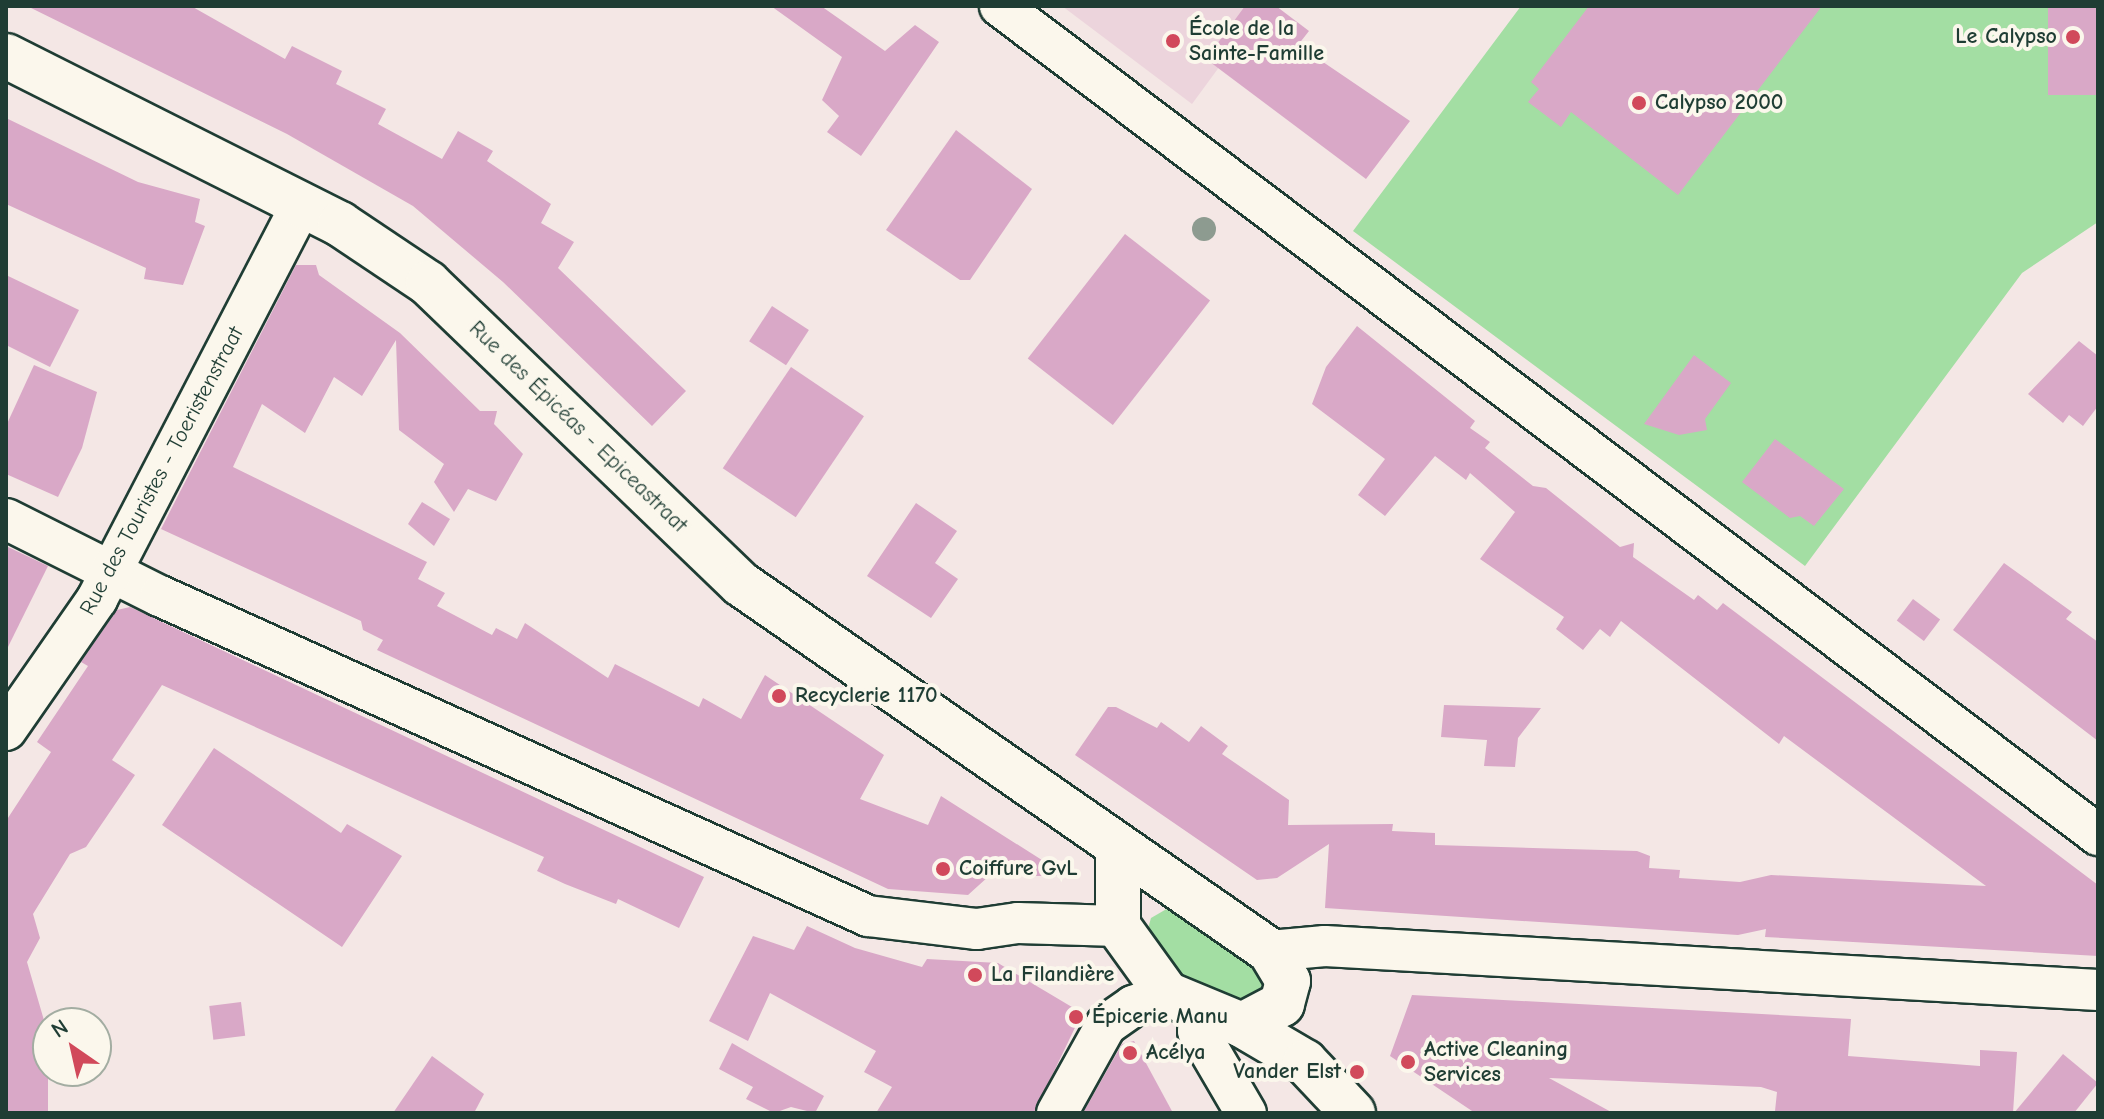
<!DOCTYPE html>
<meta charset="utf-8">
<style>
body{margin:0}
#map{position:relative;width:2104px;height:1119px;overflow:hidden;background:#f4e7e5;font-family:"Comic Neue",sans-serif}
div>[style]{position:absolute}
[style*='--x']{left:calc(var(--x)*1px);top:calc(var(--y)*1px);width:calc(var(--w)*1px);rotate:calc(var(--a)*1deg)}
.built>*{inset:0;background:#ecd4dc}
.green>*{inset:0;background:#a3dea3}
.building>*{inset:0;background:#d9a8c7;transform-origin:0 0}
.roads{filter:drop-shadow(2px 0 #1f3d34) drop-shadow(-2px 0 #1f3d34) drop-shadow(0 2px #1f3d34) drop-shadow(0 -2px #1f3d34)}
.minor>*{height:40px;margin:-20px;padding:0 20px;transform-origin:20px;border-radius:20px;background:#fbf7ec}
.tertiary>*{height:44px;margin:-22px;padding:0 22px;transform-origin:22px;border-radius:22px;background:#fbf7ec}
.trees>*{width:24px;height:24px;margin:-12px;border-radius:50%;background:#8d9b90}
.dots>*{width:22px;height:22px;translate:-50% -50%;box-sizing:border-box;border:4px solid #fbf7ec;border-radius:50%}
span{translate:-50% -50%;white-space:nowrap;text-align:center;line-height:1.15;-webkit-text-stroke:8px #fbf7ec;paint-order:stroke}
.poi-label{font-size:22px;color:#1f3d34;font-weight:700}
.left{translate:0 -50%;text-align:left}
.right{translate:-100% -50%;text-align:right}
.street-label{font-size:22px;color:#1f3d34}
.frame{position:absolute;inset:0;border:8px solid #1f3d34;pointer-events:none}
.north{position:absolute;left:32px;top:1007px;width:80px;height:80px;box-sizing:border-box;background:#fbf7ec;border:2px solid #a3ada2;border-radius:50%;rotate:326deg;font-size:22px;font-weight:700;line-height:32px;text-align:center;color:#1f3d34}
.north::after{content:'';display:block;margin:auto;width:28px;height:36px;background:#d1495b;clip-path:polygon(50% 0,100% 100%,50% 72%,0 100%)}
</style>
<div id="map">
<div class="built">
<div style="clip-path:polygon(1062px 6px,1264px 6px,1192px 104px)"></div>
</div>
<div class="green">
<div style="clip-path:polygon(1521px 6px,2098px 6px,2098px 222px,2022px 273px,1805px 566px,1353px 231px)"></div>
<div style="clip-path:polygon(1170px 907px,1231px 943px,1264px 977px,1257px 1001px,1229px 1006px,1163px 965px,1145px 939px,1151px 918px)"></div>
</div>
<div class="building">
<div style="clip-path:polygon(27px 6px,191px 6px,285px 59px,292px 46px,342px 71px,336px 84px,386px 109px,378px 124px,442px 159px,458px 131px,493px 151px,487px 161px,551px 204px,541px 223px,574px 242px,558px 268px,686px 391px,652px 426px,503px 282px,413px 206px,287px 134px)"></div>
<div style="clip-path:polygon(771px 6px,821px 6px,885px 51px,915px 25px,939px 42px,861px 156px,827px 132px,839px 116px,822px 100px,842px 57px)"></div>
<div style="clip-path:polygon(1245px 6px,1276px 6px,1309px 31px,1298px 45px,1410px 121px,1366px 179px,1206px 59px)"></div>
<div style="clip-path:polygon(1589px 6px,1822px 6px,1678px 195px,1571px 112px,1561px 127px,1528px 102px,1539px 89px,1531px 82px)"></div>
<div style="left:2048px;top:6px;width:50px;height:89px"></div>
<div style="clip-path:polygon(6px 118px,138px 182px,200px 199px,195px 222px,205px 226px,183px 285px,144px 279px,146px 268px,6px 204px)"></div>
<div style="clip-path:polygon(956px 130px,1032px 189px,970px 280px,960px 280px,886px 230px)"></div>
<div style="left:1125px;top:234px;width:108px;height:158px;rotate:38deg"></div>
<div style="clip-path:polygon(296px 265px,316px 265px,319px 275px,400px 333px,480px 411px,497px 411px,494px 424px,523px 454px,496px 501px,468px 489px,454px 512px,434px 482px,444px 464px,399px 430px,396px 340px,362px 396px,334px 377px,305px 433px,262px 404px,233px 467px,427px 562px,418px 579px,445px 593px,437px 606px,492px 635px,496px 628px,517px 639px,525px 623px,608px 678px,615px 664px,699px 707px,703px 698px,741px 719px,765px 675px,884px 755px,860px 799px,928px 825px,941px 796px,1067px 876px,989px 876px,968px 895px,888px 889px,377px 650px,383px 640px,363px 630px,361px 621px,161px 529px)"></div>
<div style="clip-path:polygon(6px 275px,79px 310px,50px 367px,6px 345px)"></div>
<div style="left:772px;top:306px;width:44px;height:42px;rotate:33deg"></div>
<div style="clip-path:polygon(1357px 326px,1475px 421px,1470px 428px,1490px 442px,1485px 448px,1533px 486px,1546px 488px,1620px 547px,1634px 543px,1633px 557px,1694px 600px,1698px 595px,1717px 610px,1723px 603px,2098px 885px,2098px 956px,1765px 937px,1766px 929px,1738px 935px,1325px 908px,1329px 844px,1277px 878px,1257px 880px,1075px 755px,1108px 707px,1116px 707px,1157px 728px,1161px 722px,1189px 742px,1201px 726px,1228px 746px,1222px 754px,1289px 800px,1288px 825px,1393px 824px,1392px 831px,1435px 833px,1435px 845px,1637px 851px,1650px 856px,1649px 868px,1680px 870px,1679px 878px,1740px 882px,1771px 875px,1986px 886px,1784px 736px,1779px 744px,1621px 621px,1610px 637px,1600px 629px,1583px 650px,1556px 629px,1564px 617px,1480px 559px,1515px 512px,1470px 473px,1466px 480px,1435px 456px,1385px 516px,1358px 495px,1385px 459px,1312px 404px,1326px 367px)"></div>
<div style="clip-path:polygon(2079px 341px,2098px 356px,2098px 406px,2083px 426px,2069px 415px,2063px 423px,2028px 394px)"></div>
<div style="clip-path:polygon(1694px 355px,1731px 383px,1705px 419px,1707px 430px,1679px 435px,1644px 424px)"></div>
<div style="clip-path:polygon(34px 365px,97px 392px,82px 448px,58px 497px,6px 474px,6px 426px)"></div>
<div style="left:791px;top:367px;width:88px;height:122px;rotate:34deg"></div>
<div style="clip-path:polygon(1775px 439px,1844px 489px,1814px 526px,1800px 516px,1790px 518px,1742px 482px)"></div>
<div style="clip-path:polygon(422px 502px,450px 519px,434px 546px,408px 524px)"></div>
<div style="clip-path:polygon(916px 503px,957px 531px,935px 563px,958px 579px,931px 618px,867px 576px)"></div>
<div style="clip-path:polygon(6px 546px,48px 566px,6px 651px)"></div>
<div style="clip-path:polygon(2004px 563px,2072px 612px,2066px 619px,2098px 642px,2098px 741px,1953px 630px)"></div>
<div style="left:1913px;top:599px;width:34px;height:27px;rotate:37deg"></div>
<div style="clip-path:polygon(130px 607px,704px 877px,679px 928px,618px 899px,616px 904px,565px 884px,537px 871px,544px 857px,162px 685px,112px 760px,135px 775px,86px 847px,70px 854px,33px 914px,40px 938px,27px 962px,48px 1034px,48px 1113px,6px 1113px,6px 821px,51px 752px,37px 742px,88px 666px,81px 662px,117px 610px)"></div>
<div style="clip-path:polygon(1444px 705px,1478px 706px,1541px 708px,1518px 738px,1515px 767px,1484px 766px,1487px 740px,1441px 737px)"></div>
<div style="clip-path:polygon(214px 748px,341px 833px,347px 824px,402px 856px,342px 947px,162px 825px)"></div>
<div style="clip-path:polygon(807px 926px,855px 948px,922px 967px,927px 959px,998px 963px,1082px 1013px,1034px 1113px,876px 1113px,892px 1087px,864px 1072px,876px 1051px,770px 993px,748px 1041px,709px 1021px,753px 936px,794px 950px)"></div>
<div style="clip-path:polygon(1412px 995px,1851px 1019px,1848px 1056px,1980px 1066px,1980px 1050px,2017px 1052px,2013px 1113px,1775px 1111px,1777px 1092px,1761px 1087px,1549px 1078px,1613px 1113px,1475px 1113px,1390px 1056px)"></div>
<div style="left:241px;top:1002px;width:34px;height:32px;rotate:83deg"></div>
<div style="clip-path:polygon(1134px 1041px,1173px 1113px,1083px 1113px,1122px 1044px)"></div>
<div style="clip-path:polygon(732px 1043px,824px 1096px,815px 1113px,791px 1107px,774px 1113px,746px 1099px,753px 1087px,719px 1069px)"></div>
<div style="clip-path:polygon(2063px 1054px,2098px 1083px,2074px 1113px,2014px 1113px)"></div>
<div style="clip-path:polygon(432px 1056px,484px 1094px,474px 1113px,393px 1113px)"></div>
</div>
<div class="roads">
<div class="minor">
<div style="--x:1000;--y:6;--w:1376;--a:37.05"></div>
<div style="--x:6;--y:519;--w:172;--a:26.6"></div>
<div style="--x:160;--y:596;--w:777;--a:24.32"></div>
<div style="--x:868;--y:916;--w:110;--a:6.8"></div>
<div style="--x:977;--y:929;--w:41;--a:-8.3"></div>
<div style="--x:1018;--y:923;--w:100;--a:1.7"></div>
<div style="--x:6;--y:730;--w:160;--a:-55.2"></div>
<div style="--x:97;--y:599;--w:445;--a:-62.6"></div>
<div style="--x:1270;--y:951;--w:55;--a:-5.2"></div>
<div style="--x:1325;--y:946;--w:774;--a:3.26"></div>
<div style="--x:1200;--y:1010;--w:21;--a:95"></div>
<div style="--x:1198;--y:1031;--w:95;--a:59.7"></div>
<div style="--x:1057;--y:1113;--w:101;--a:-60.9"></div>
<div style="--x:1106;--y:1025;--w:33;--a:-35"></div>
<div style="--x:1133;--y:1006;--w:36;--a:-19"></div>
</div>
<div class="tertiary">
<div style="--x:6;--y:56;--w:374;--a:26.7"></div>
<div style="--x:340;--y:224;--w:106;--a:33.8"></div>
<div style="--x:428;--y:283;--w:434;--a:43.9"></div>
<div style="--x:741;--y:584;--w:644;--a:34.75"></div>
<div style="--x:1270;--y:951;--w:35;--a:59"></div>
<div style="--x:1288;--y:981;--w:24;--a:105"></div>
<div style="--x:1282;--y:1004;--w:45;--a:152.3"></div>
<div style="--x:1242;--y:1025;--w:81;--a:-157.5"></div>
<div style="--x:1167;--y:994;--w:84;--a:-125.8"></div>
<div style="--x:1118;--y:926;--w:74;--a:-90"></div>
<div style="--x:1242;--y:1025;--w:73;--a:30.4"></div>
<div style="--x:1305;--y:1062;--w:70;--a:46.7"></div>
</div>
</div>
<div class="trees">
<div style="left:1204px;top:229px"></div>
</div>
<div class="dots">
<div style="left:2073px;top:37px;background:#d1495b"></div>
<div style="left:1173px;top:41px;background:#d1495b"></div>
<div style="left:1639px;top:103px;background:#d1495b"></div>
<div style="left:779px;top:696px;background:#d1495b"></div>
<div style="left:943px;top:869px;background:#d1495b"></div>
<div style="left:975px;top:975px;background:#d1495b"></div>
<div style="left:1076px;top:1017px;background:#d1495b"></div>
<div style="left:1130px;top:1053px;background:#d1495b"></div>
<div style="left:1408px;top:1062px;background:#d1495b"></div>
<div style="left:1357px;top:1072px;background:#d1495b"></div>
</div>
<div class="poi-label">
<span class="left" style="left:1189px;top:41px">École de la<br>Sainte-Famille</span>
<span class="right" style="left:2057px;top:37px">Le Calypso</span>
<span class="left" style="left:1655px;top:103px">Calypso 2000</span>
<span class="left" style="left:795px;top:696px">Recyclerie 1170</span>
<span class="left" style="left:959px;top:869px">Coiffure GvL</span>
<span class="left" style="left:991px;top:975px">La Filandière</span>
<span class="left" style="left:1092px;top:1017px">Épicerie Manu</span>
<span class="left" style="left:1424px;top:1062px">Active Cleaning<br>Services</span>
<span class="left" style="left:1146px;top:1053px">Acélya</span>
<span class="right" style="left:1341px;top:1072px">Vander Elst</span>
</div>
<div class="street-label">
<span style="left:578px;top:427px;rotate:44deg">Rue des Épicéas - Epiceastraat</span>
<span style="left:162px;top:471px;rotate:-62deg">Rue des Touristes - Toeristenstraat</span>
</div>
<div class="frame"></div>
<div class="north">N</div>
</div>
